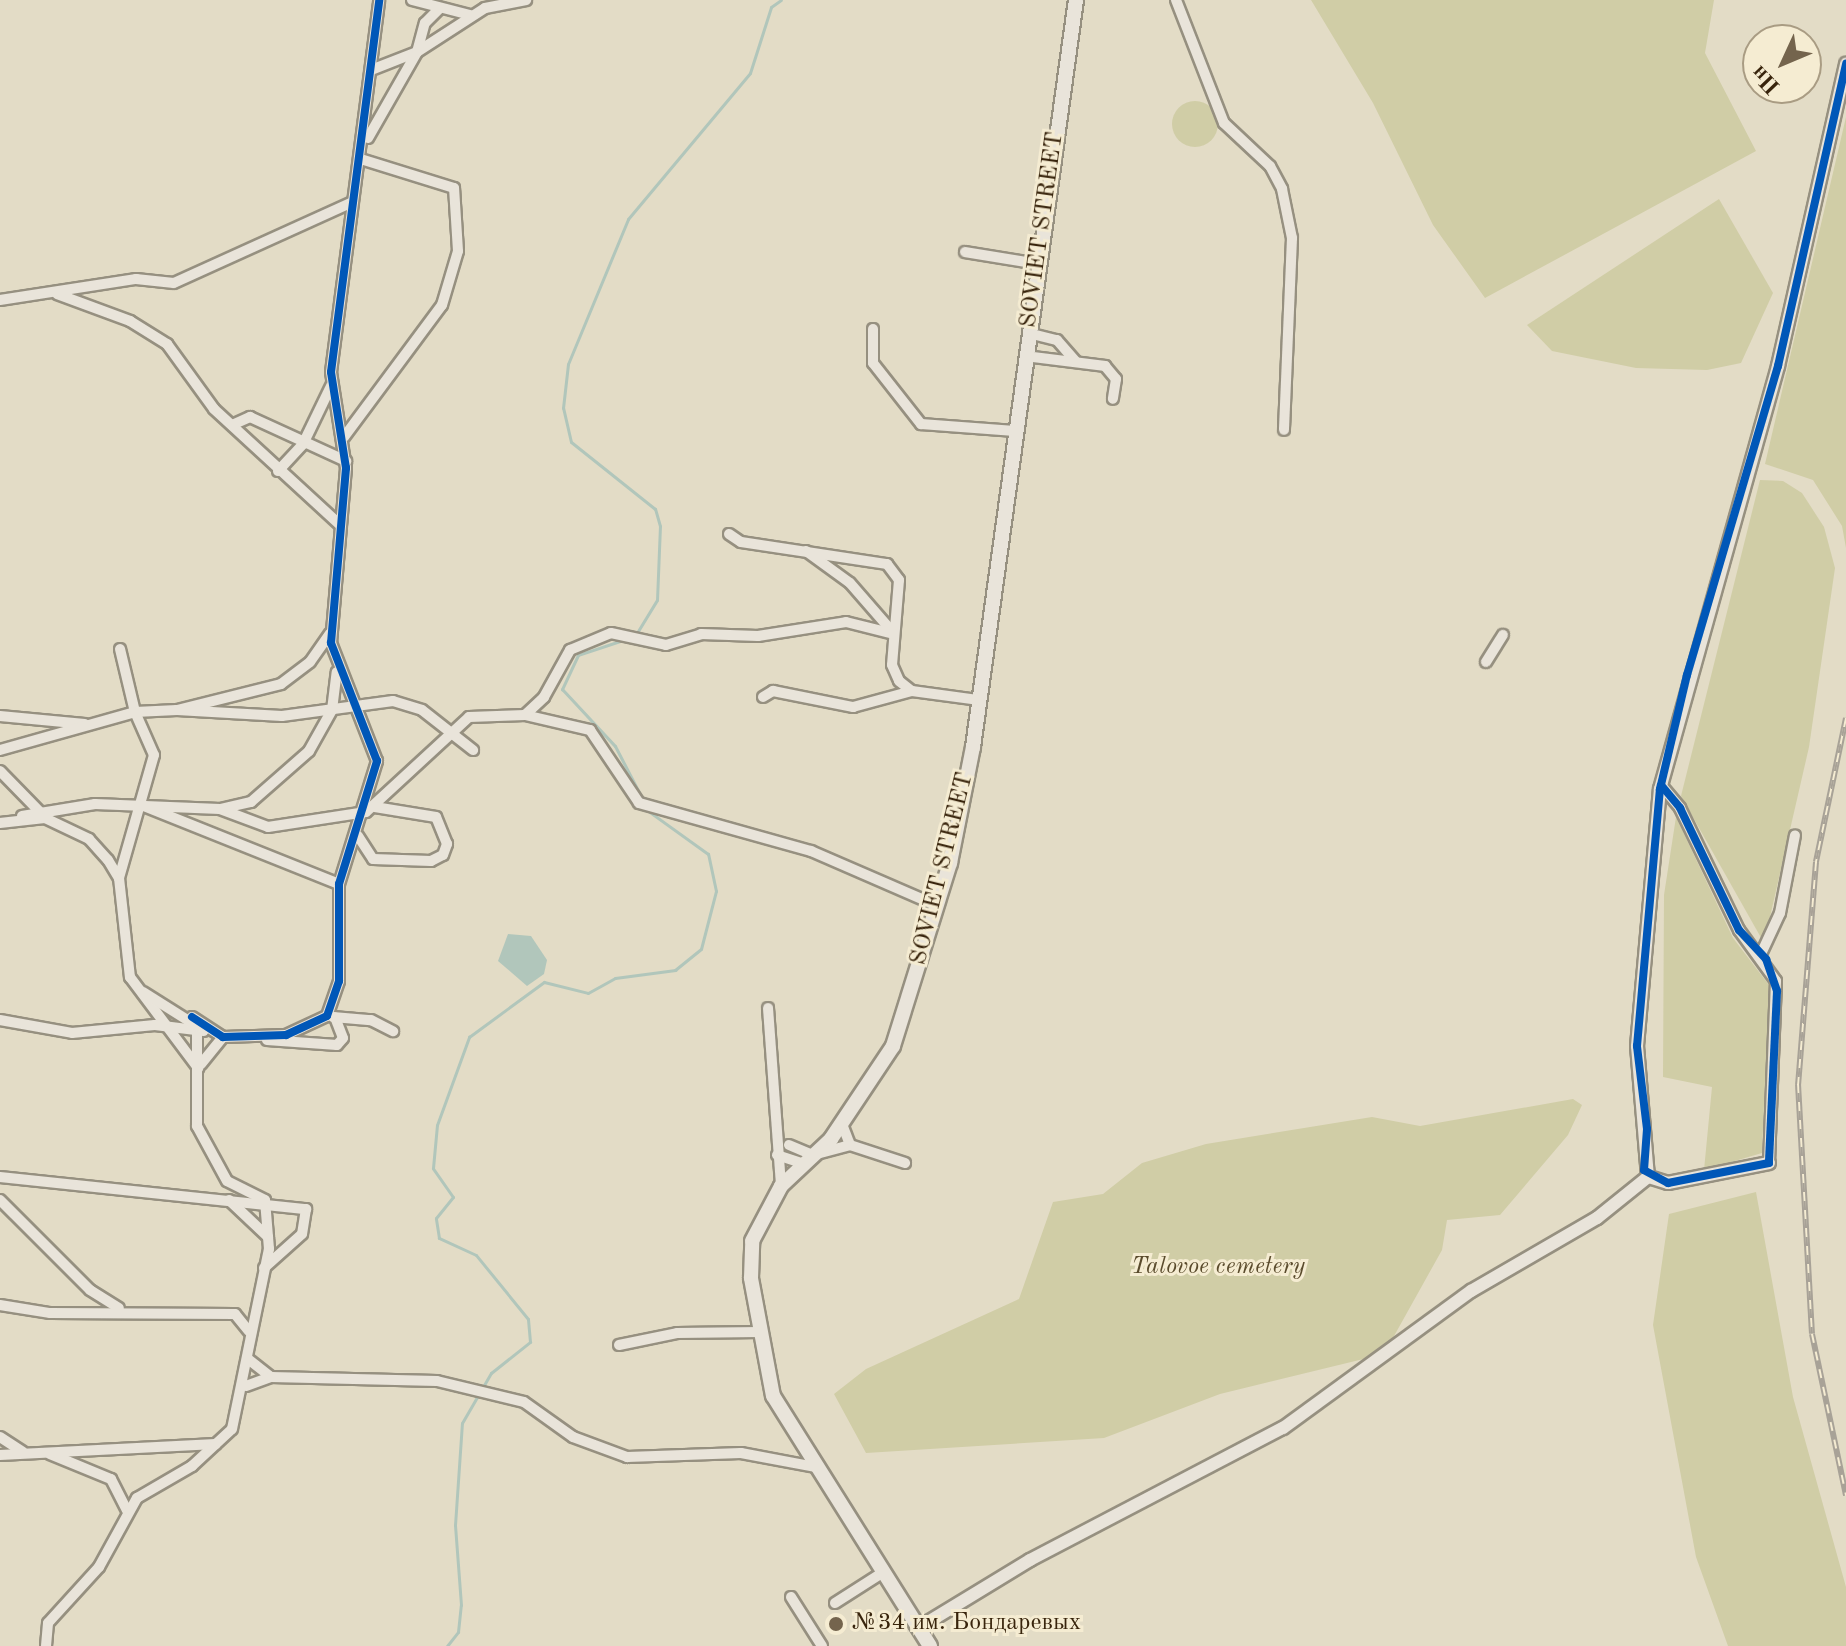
<!DOCTYPE html>
<meta charset="utf-8">
<style>
body{margin:0}
#map{position:relative;width:1846px;height:1646px;overflow:hidden;background:#e3dcc6;font-family:"Old Standard TT",serif}
div>[style]{position:absolute}
[style*='--x']{left:calc(var(--x)*1px);top:calc(var(--y)*1px);width:calc(var(--w)*1px);rotate:calc(var(--a)*1deg)}
.green>*{inset:0;background:#d0cda6}
.round{border-radius:50%}
.water>*{inset:0;background:#b1c6bb}
.stream>*{height:3px;margin:-1.5px;padding:0 1.5px;transform-origin:1.5px;border-radius:1.5px;background:#b1c6bb}
.roads{filter:drop-shadow(2px 0 #969080) drop-shadow(-2px 0 #969080) drop-shadow(0 2px #969080) drop-shadow(0 -2px #969080)}
.minor>*{height:10px;margin:-5px;padding:0 5px;transform-origin:5px;border-radius:5px;background:#e9e4da}
.tertiary>*{height:12px;margin:-6px;padding:0 6px;transform-origin:6px;border-radius:6px;background:#e9e4da}
.secondary>*{height:14px;margin:-7px;padding:0 7px;transform-origin:7px;border-radius:7px;background:#e9e4da}
.rail>*{height:6px;margin-top:-3px;transform-origin:0;background:repeating-linear-gradient(90deg,#f5ecd2 0 9px,#a8a297 0 18px);box-sizing:border-box;border-block:2px solid #a8a297}
.cycleway>*{height:8px;margin:-4px;padding:0 4px;transform-origin:4px;border-radius:4px;background:#0057b8}
.dots>*{width:22px;height:22px;translate:-50% -50%;box-sizing:border-box;border:4px solid #f5ecd2;border-radius:50%}
span{translate:-50% -50%;white-space:nowrap;text-align:center;line-height:1.15;-webkit-text-stroke:6px #f5ecd2;paint-order:stroke}
.street-label{font-size:24px;color:#38240c}
.park-label{font-size:24px;color:#5a4b2c;font-style:italic}
.poi-label{font-size:24px;color:#38240c}
.left{translate:0 -50%;text-align:left}
.north{position:absolute;left:1742px;top:24px;width:80px;height:80px;box-sizing:border-box;background:#f5ecd2;border:2px solid #a99c83;border-radius:50%;rotate:226deg;font-size:22px;font-weight:700;line-height:32px;text-align:center;color:#38240c}
.north::after{content:'';display:block;margin:auto;width:28px;height:36px;background:#74644d;clip-path:polygon(50% 0,100% 100%,50% 72%,0 100%)}
</style>
<div id="map">
<div class="green">
<div style="clip-path:polygon(1311px 0,1714px 0,1705px 53px,1756px 151px,1485px 298px,1433px 225px,1373px 103px)"></div>
<div class="round" style="left:1172px;top:101px;width:46px;height:46px"></div>
<div style="clip-path:polygon(1846px 117px,1846px 548px,1842px 526px,1813px 480px,1765px 464px)"></div>
<div style="clip-path:polygon(1719px 199px,1773px 293px,1741px 363px,1707px 370px,1636px 368px,1552px 351px,1527px 325px)"></div>
<div style="clip-path:polygon(1760px 480px,1783px 481px,1802px 493px,1824px 527px,1835px 568px,1809px 747px,1764px 943px,1681px 796px)"></div>
<div style="clip-path:polygon(1676px 817px,1733px 938px,1769px 985px,1762px 1153px,1704px 1170px,1712px 1087px,1663px 1077px,1664px 895px)"></div>
<div style="clip-path:polygon(1573px 1099px,1582px 1105px,1568px 1135px,1500px 1215px,1447px 1220px,1442px 1250px,1384px 1354px,1220px 1394px,1104px 1438px,866px 1453px,834px 1394px,866px 1369px,1019px 1299px,1053px 1202px,1103px 1194px,1142px 1163px,1206px 1144px,1372px 1117px,1420px 1126px)"></div>
<div style="clip-path:polygon(1756px 1192px,1793px 1397px,1846px 1587px,1846px 1646px,1728px 1646px,1696px 1557px,1653px 1325px,1669px 1214px)"></div>
</div>
<div class="water">
<div style="clip-path:polygon(508px 934px,531px 936px,547px 960px,544px 974px,527px 986px,498px 961px)"></div>
</div>
<div class="stream">
<div style="--x:635;--y:636;--w:42;--a:-58.6"></div>
<div style="--x:657;--y:600;--w:74;--a:-87.7"></div>
<div style="--x:660;--y:526;--w:18;--a:-106"></div>
<div style="--x:655;--y:509;--w:107;--a:-141.4"></div>
<div style="--x:571;--y:442;--w:35;--a:-103"></div>
<div style="--x:563;--y:408;--w:44;--a:-83.5"></div>
<div style="--x:568;--y:364;--w:157;--a:-67.5"></div>
<div style="--x:628;--y:219;--w:190;--a:-50.1"></div>
<div style="--x:750;--y:73;--w:69;--a:-72.3"></div>
<div style="--x:771;--y:7;--w:12;--a:-35"></div>
<div style="--x:623;--y:640;--w:47;--a:161.6"></div>
<div style="--x:578;--y:655;--w:38;--a:115"></div>
<div style="--x:562;--y:689;--w:78;--a:47.1"></div>
<div style="--x:615;--y:746;--w:61;--a:62.6"></div>
<div style="--x:447;--y:1646;--w:18;--a:-52"></div>
<div style="--x:458;--y:1632;--w:27;--a:-84"></div>
<div style="--x:461;--y:1605;--w:80;--a:-94.3"></div>
<div style="--x:455;--y:1525;--w:102;--a:-86.1"></div>
<div style="--x:462;--y:1423;--w:58;--a:-59.9"></div>
<div style="--x:491;--y:1373;--w:50;--a:-38.5"></div>
<div style="--x:530;--y:1342;--w:23;--a:-95"></div>
<div style="--x:528;--y:1319;--w:82;--a:-129.1"></div>
<div style="--x:476;--y:1255;--w:41;--a:-155.3"></div>
<div style="--x:439;--y:1238;--w:20;--a:-99"></div>
<div style="--x:436;--y:1218;--w:27;--a:-51"></div>
<div style="--x:453;--y:1197;--w:35;--a:-125"></div>
<div style="--x:433;--y:1168;--w:43;--a:-84.7"></div>
<div style="--x:437;--y:1125;--w:94;--a:-70"></div>
<div style="--x:469;--y:1037;--w:93;--a:-36.3"></div>
<div style="--x:544;--y:982;--w:45;--a:14"></div>
<div style="--x:588;--y:993;--w:31;--a:-29"></div>
<div style="--x:615;--y:978;--w:61;--a:-7.6"></div>
<div style="--x:675;--y:970;--w:33;--a:-39"></div>
<div style="--x:701;--y:949;--w:60;--a:-75.5"></div>
<div style="--x:716;--y:891;--w:38;--a:-102"></div>
<div style="--x:708;--y:854;--w:79;--a:-144.3"></div>
</div>
<div class="roads">
<div class="minor">
<div style="--x:412;--y:0;--w:60;--a:14.5"></div>
<div style="--x:1176;--y:0;--w:132;--a:68.7"></div>
<div style="--x:1224;--y:123;--w:63;--a:43.1"></div>
<div style="--x:1270;--y:166;--w:26;--a:62"></div>
<div style="--x:1282;--y:189;--w:50;--a:78.5"></div>
<div style="--x:1292;--y:238;--w:192;--a:92.4"></div>
<div style="--x:371;--y:70;--w:49;--a:-21.4"></div>
<div style="--x:417;--y:52;--w:81;--a:-32.9"></div>
<div style="--x:485;--y:8;--w:42;--a:-11"></div>
<div style="--x:368;--y:138;--w:99;--a:-60.3"></div>
<div style="--x:417;--y:52;--w:30;--a:-75"></div>
<div style="--x:425;--y:23;--w:21;--a:-45"></div>
<div style="--x:965;--y:252;--w:74;--a:9.3"></div>
<div style="--x:57;--y:294;--w:78;--a:20.3"></div>
<div style="--x:130;--y:321;--w:44;--a:31.9"></div>
<div style="--x:167;--y:344;--w:80;--a:54.1"></div>
<div style="--x:214;--y:409;--w:171;--a:42.6"></div>
<div style="--x:0;--y:300;--w:138;--a:-8.8"></div>
<div style="--x:136;--y:279;--w:38;--a:6"></div>
<div style="--x:174;--y:283;--w:193;--a:-24.4"></div>
<div style="--x:873;--y:329;--w:34;--a:90"></div>
<div style="--x:873;--y:363;--w:78;--a:51.8"></div>
<div style="--x:921;--y:424;--w:94;--a:4.3"></div>
<div style="--x:1028;--y:333;--w:30;--a:14"></div>
<div style="--x:1057;--y:340;--w:29;--a:49"></div>
<div style="--x:1025;--y:356;--w:81;--a:7.1"></div>
<div style="--x:1105;--y:366;--w:17;--a:50"></div>
<div style="--x:1116;--y:379;--w:20;--a:99"></div>
<div style="--x:232;--y:425;--w:20;--a:-24"></div>
<div style="--x:250;--y:417;--w:106;--a:24.6"></div>
<div style="--x:344;--y:437;--w:164;--a:-53.4"></div>
<div style="--x:442;--y:305;--w:56;--a:-73.5"></div>
<div style="--x:458;--y:251;--w:63;--a:-93.6"></div>
<div style="--x:454;--y:188;--w:97;--a:-162.7"></div>
<div style="--x:278;--y:471;--w:37;--a:-47"></div>
<div style="--x:303;--y:444;--w:64;--a:-64.2"></div>
<div style="--x:729;--y:534;--w:14;--a:34"></div>
<div style="--x:741;--y:542;--w:148;--a:8.6"></div>
<div style="--x:887;--y:564;--w:20;--a:53"></div>
<div style="--x:899;--y:580;--w:85;--a:94.7"></div>
<div style="--x:892;--y:665;--w:17;--a:66"></div>
<div style="--x:899;--y:681;--w:16;--a:38"></div>
<div style="--x:912;--y:691;--w:68;--a:7.7"></div>
<div style="--x:806;--y:551;--w:54;--a:36"></div>
<div style="--x:850;--y:583;--w:61;--a:49"></div>
<div style="--x:120;--y:649;--w:65;--a:76.6"></div>
<div style="--x:135;--y:712;--w:42;--a:-2.7"></div>
<div style="--x:177;--y:710;--w:107;--a:-14"></div>
<div style="--x:281;--y:684;--w:36;--a:-37"></div>
<div style="--x:310;--y:662;--w:35;--a:-55"></div>
<div style="--x:1486;--y:662;--w:32;--a:-58"></div>
<div style="--x:763;--y:697;--w:12;--a:-31"></div>
<div style="--x:773;--y:691;--w:82;--a:11.3"></div>
<div style="--x:853;--y:707;--w:61;--a:-15.2"></div>
<div style="--x:177;--y:710;--w:105;--a:3.3"></div>
<div style="--x:282;--y:716;--w:112;--a:-7.7"></div>
<div style="--x:393;--y:701;--w:30;--a:17"></div>
<div style="--x:422;--y:710;--w:65;--a:38.1"></div>
<div style="--x:525;--y:715;--w:67;--a:13"></div>
<div style="--x:590;--y:730;--w:88;--a:56.1"></div>
<div style="--x:639;--y:803;--w:179;--a:15.6"></div>
<div style="--x:811;--y:851;--w:138;--a:23.4"></div>
<div style="--x:0;--y:716;--w:85;--a:5.4"></div>
<div style="--x:0;--y:750;--w:140;--a:-15.7"></div>
<div style="--x:135;--y:712;--w:47;--a:66.2"></div>
<div style="--x:154;--y:755;--w:128;--a:105.9"></div>
<div style="--x:0;--y:771;--w:59;--a:45.7"></div>
<div style="--x:1661;--y:785;--w:30;--a:50"></div>
<div style="--x:1680;--y:808;--w:136;--a:64.2"></div>
<div style="--x:1739;--y:930;--w:63;--a:54"></div>
<div style="--x:1776;--y:981;--w:182;--a:92.2"></div>
<div style="--x:144;--y:806;--w:210;--a:21.8"></div>
<div style="--x:220;--y:809;--w:51;--a:20.6"></div>
<div style="--x:268;--y:827;--w:99;--a:-8.7"></div>
<div style="--x:366;--y:812;--w:140;--a:-42.7"></div>
<div style="--x:469;--y:717;--w:56;--a:-2"></div>
<div style="--x:525;--y:715;--w:26;--a:-43"></div>
<div style="--x:544;--y:697;--w:54;--a:-61"></div>
<div style="--x:570;--y:650;--w:44;--a:-22.5"></div>
<div style="--x:611;--y:633;--w:56;--a:12.3"></div>
<div style="--x:666;--y:645;--w:37;--a:-17"></div>
<div style="--x:701;--y:634;--w:57;--a:2"></div>
<div style="--x:758;--y:636;--w:89;--a:-9"></div>
<div style="--x:846;--y:622;--w:49;--a:14"></div>
<div style="--x:22;--y:816;--w:74;--a:-9.3"></div>
<div style="--x:95;--y:804;--w:125;--a:2.3"></div>
<div style="--x:220;--y:809;--w:32;--a:-13"></div>
<div style="--x:251;--y:802;--w:77;--a:-41.3"></div>
<div style="--x:309;--y:751;--w:47;--a:-60.7"></div>
<div style="--x:332;--y:710;--w:38;--a:-83"></div>
<div style="--x:0;--y:823;--w:45;--a:-6.3"></div>
<div style="--x:45;--y:818;--w:49;--a:25.5"></div>
<div style="--x:89;--y:839;--w:28;--a:48"></div>
<div style="--x:108;--y:860;--w:21;--a:59"></div>
<div style="--x:119;--y:878;--w:100;--a:83.7"></div>
<div style="--x:130;--y:977;--w:114;--a:53.2"></div>
<div style="--x:358;--y:836;--w:27;--a:57"></div>
<div style="--x:373;--y:859;--w:58;--a:2"></div>
<div style="--x:431;--y:861;--w:13;--a:-27"></div>
<div style="--x:443;--y:855;--w:12;--a:-70"></div>
<div style="--x:447;--y:844;--w:29;--a:-112"></div>
<div style="--x:436;--y:817;--w:62;--a:-170.7"></div>
<div style="--x:1761;--y:954;--w:45;--a:-65.1"></div>
<div style="--x:1780;--y:913;--w:79;--a:-79.1"></div>
<div style="--x:768;--y:1008;--w:178;--a:85.8"></div>
<div style="--x:192;--y:1017;--w:37;--a:33"></div>
<div style="--x:223;--y:1037;--w:63;--a:-1.8"></div>
<div style="--x:286;--y:1035;--w:45;--a:-24.9"></div>
<div style="--x:327;--y:1016;--w:37;--a:-71"></div>
<div style="--x:339;--y:981;--w:97;--a:-90"></div>
<div style="--x:339;--y:884;--w:129;--a:-72.8"></div>
<div style="--x:377;--y:761;--w:127;--a:-111.3"></div>
<div style="--x:331;--y:643;--w:176;--a:-85.1"></div>
<div style="--x:346;--y:468;--w:97;--a:-98.9"></div>
<div style="--x:331;--y:372;--w:375;--a:-82.6"></div>
<div style="--x:333;--y:1017;--w:38;--a:5"></div>
<div style="--x:371;--y:1020;--w:25;--a:27"></div>
<div style="--x:0;--y:1020;--w:73;--a:10.2"></div>
<div style="--x:72;--y:1033;--w:83;--a:-5.5"></div>
<div style="--x:155;--y:1025;--w:49;--a:7"></div>
<div style="--x:267;--y:1040;--w:70;--a:4.1"></div>
<div style="--x:337;--y:1045;--w:9;--a:-49"></div>
<div style="--x:343;--y:1038;--w:22;--a:-111"></div>
<div style="--x:201;--y:1064;--w:35;--a:-51"></div>
<div style="--x:842;--y:1124;--w:22;--a:69"></div>
<div style="--x:850;--y:1145;--w:58;--a:18.1"></div>
<div style="--x:789;--y:1145;--w:26;--a:23"></div>
<div style="--x:813;--y:1155;--w:38;--a:-15"></div>
<div style="--x:777;--y:1155;--w:28;--a:18"></div>
<div style="--x:0;--y:1177;--w:308;--a:6"></div>
<div style="--x:306;--y:1209;--w:25;--a:99"></div>
<div style="--x:302;--y:1234;--w:51;--a:138.2"></div>
<div style="--x:0;--y:1200;--w:127;--a:45"></div>
<div style="--x:90;--y:1290;--w:34;--a:32"></div>
<div style="--x:229;--y:1200;--w:54;--a:43.5"></div>
<div style="--x:0;--y:1305;--w:51;--a:9.1"></div>
<div style="--x:50;--y:1313;--w:185;--a:0.3"></div>
<div style="--x:235;--y:1314;--w:22;--a:51"></div>
<div style="--x:619;--y:1345;--w:59;--a:-11.7"></div>
<div style="--x:677;--y:1333;--w:83;--a:-0.7"></div>
<div style="--x:248;--y:1359;--w:29;--a:38"></div>
<div style="--x:246;--y:1386;--w:27;--a:-20"></div>
<div style="--x:271;--y:1377;--w:166;--a:1.4"></div>
<div style="--x:437;--y:1381;--w:89;--a:13.6"></div>
<div style="--x:524;--y:1402;--w:60;--a:35.5"></div>
<div style="--x:573;--y:1437;--w:58;--a:20.3"></div>
<div style="--x:627;--y:1457;--w:114;--a:-2"></div>
<div style="--x:741;--y:1453;--w:75;--a:10.7"></div>
<div style="--x:0;--y:1437;--w:27;--a:33"></div>
<div style="--x:50;--y:1454;--w:66;--a:22.3"></div>
<div style="--x:111;--y:1479;--w:35;--a:63"></div>
<div style="--x:0;--y:1455;--w:216;--a:-2.9"></div>
<div style="--x:791;--y:1597;--w:58;--a:57.7"></div>
<div style="--x:835;--y:1603;--w:59;--a:-32.6"></div>
<div style="--x:46;--y:1646;--w:23;--a:-85"></div>
<div style="--x:48;--y:1623;--w:76;--a:-47.7"></div>
<div style="--x:99;--y:1567;--w:79;--a:-61.2"></div>
<div style="--x:137;--y:1498;--w:64;--a:-30.2"></div>
<div style="--x:192;--y:1466;--w:54;--a:-42.8"></div>
<div style="--x:232;--y:1429;--w:184;--a:-78.4"></div>
<div style="--x:269;--y:1249;--w:49;--a:-94.7"></div>
<div style="--x:265;--y:1200;--w:42;--a:-153.4"></div>
<div style="--x:227;--y:1181;--w:63;--a:-118.6"></div>
<div style="--x:197;--y:1126;--w:100;--a:-90"></div>
<div style="--x:197;--y:1026;--w:64;--a:-147.8"></div>
</div>
<div class="tertiary">
<div style="--x:1769;--y:1163;--w:103;--a:168.8"></div>
<div style="--x:1668;--y:1183;--w:21;--a:-163"></div>
<div style="--x:1648;--y:1177;--w:131;--a:-94.8"></div>
<div style="--x:1637;--y:1046;--w:258;--a:-84.9"></div>
<div style="--x:1660;--y:789;--w:439;--a:-74.4"></div>
<div style="--x:1778;--y:366;--w:310;--a:-77.3"></div>
<div style="--x:920;--y:1627;--w:129;--a:-31.3"></div>
<div style="--x:1030;--y:1560;--w:285;--a:-27.6"></div>
<div style="--x:1283;--y:1428;--w:233;--a:-36.1"></div>
<div style="--x:1471;--y:1291;--w:146;--a:-30.1"></div>
<div style="--x:1597;--y:1218;--w:65;--a:-38.8"></div>
</div>
<div class="secondary">
<div style="--x:930;--y:1646;--w:295;--a:-122.1"></div>
<div style="--x:773;--y:1396;--w:120;--a:-100.6"></div>
<div style="--x:751;--y:1278;--w:37;--a:-88"></div>
<div style="--x:752;--y:1241;--w:62;--a:-62.2"></div>
<div style="--x:781;--y:1186;--w:69;--a:-43.2"></div>
<div style="--x:831;--y:1139;--w:112;--a:-56.3"></div>
<div style="--x:893;--y:1046;--w:192;--a:-72.7"></div>
<div style="--x:950;--y:863;--w:118;--a:-78.8"></div>
<div style="--x:973;--y:747;--w:754;--a:-82.15"></div>
</div>
</div>
<div class="rail">
<div style="--x:1846;--y:718;--w:147;--a:101.8"></div>
<div style="--x:1816;--y:862;--w:223;--a:94.6"></div>
<div style="--x:1798;--y:1084;--w:250;--a:86.8"></div>
<div style="--x:1812;--y:1334;--w:165;--a:78.1"></div>
</div>
<div class="cycleway">
<div style="--x:1661;--y:785;--w:30;--a:50"></div>
<div style="--x:1680;--y:808;--w:136;--a:64.2"></div>
<div style="--x:1739;--y:930;--w:40;--a:47"></div>
<div style="--x:1766;--y:959;--w:34;--a:71"></div>
<div style="--x:1777;--y:991;--w:172;--a:92.7"></div>
<div style="--x:1769;--y:1163;--w:103;--a:168.8"></div>
<div style="--x:1668;--y:1183;--w:27;--a:-152"></div>
<div style="--x:1644;--y:1170;--w:41;--a:-85.8"></div>
<div style="--x:1647;--y:1129;--w:84;--a:-96.9"></div>
<div style="--x:1637;--y:1046;--w:258;--a:-84.9"></div>
<div style="--x:1660;--y:789;--w:117;--a:-76.7"></div>
<div style="--x:1687;--y:675;--w:322;--a:-73.6"></div>
<div style="--x:1778;--y:366;--w:310;--a:-77.3"></div>
<div style="--x:192;--y:1017;--w:37;--a:33"></div>
<div style="--x:223;--y:1037;--w:63;--a:-1.8"></div>
<div style="--x:286;--y:1035;--w:45;--a:-24.9"></div>
<div style="--x:327;--y:1016;--w:37;--a:-71"></div>
<div style="--x:339;--y:981;--w:97;--a:-90"></div>
<div style="--x:339;--y:884;--w:129;--a:-72.8"></div>
<div style="--x:377;--y:761;--w:127;--a:-111.3"></div>
<div style="--x:331;--y:643;--w:176;--a:-85.1"></div>
<div style="--x:346;--y:468;--w:97;--a:-98.9"></div>
<div style="--x:331;--y:372;--w:375;--a:-82.6"></div>
</div>
<div class="dots">
<div style="left:836px;top:1624px;background:#74644d"></div>
</div>
<div class="street-label">
<span style="left:1043px;top:230px;rotate:-82deg">SOVIET STREET</span>
<span style="left:943px;top:869px;rotate:-76deg">SOVIET STREET</span>
</div>
<div class="park-label">
<span style="left:1218px;top:1268px">Talovoe cemetery</span>
</div>
<div class="poi-label">
<span class="left" style="left:852px;top:1624px">№34 им. Бондаревых</span>
</div>
<div class="north">Пн</div>
</div>
